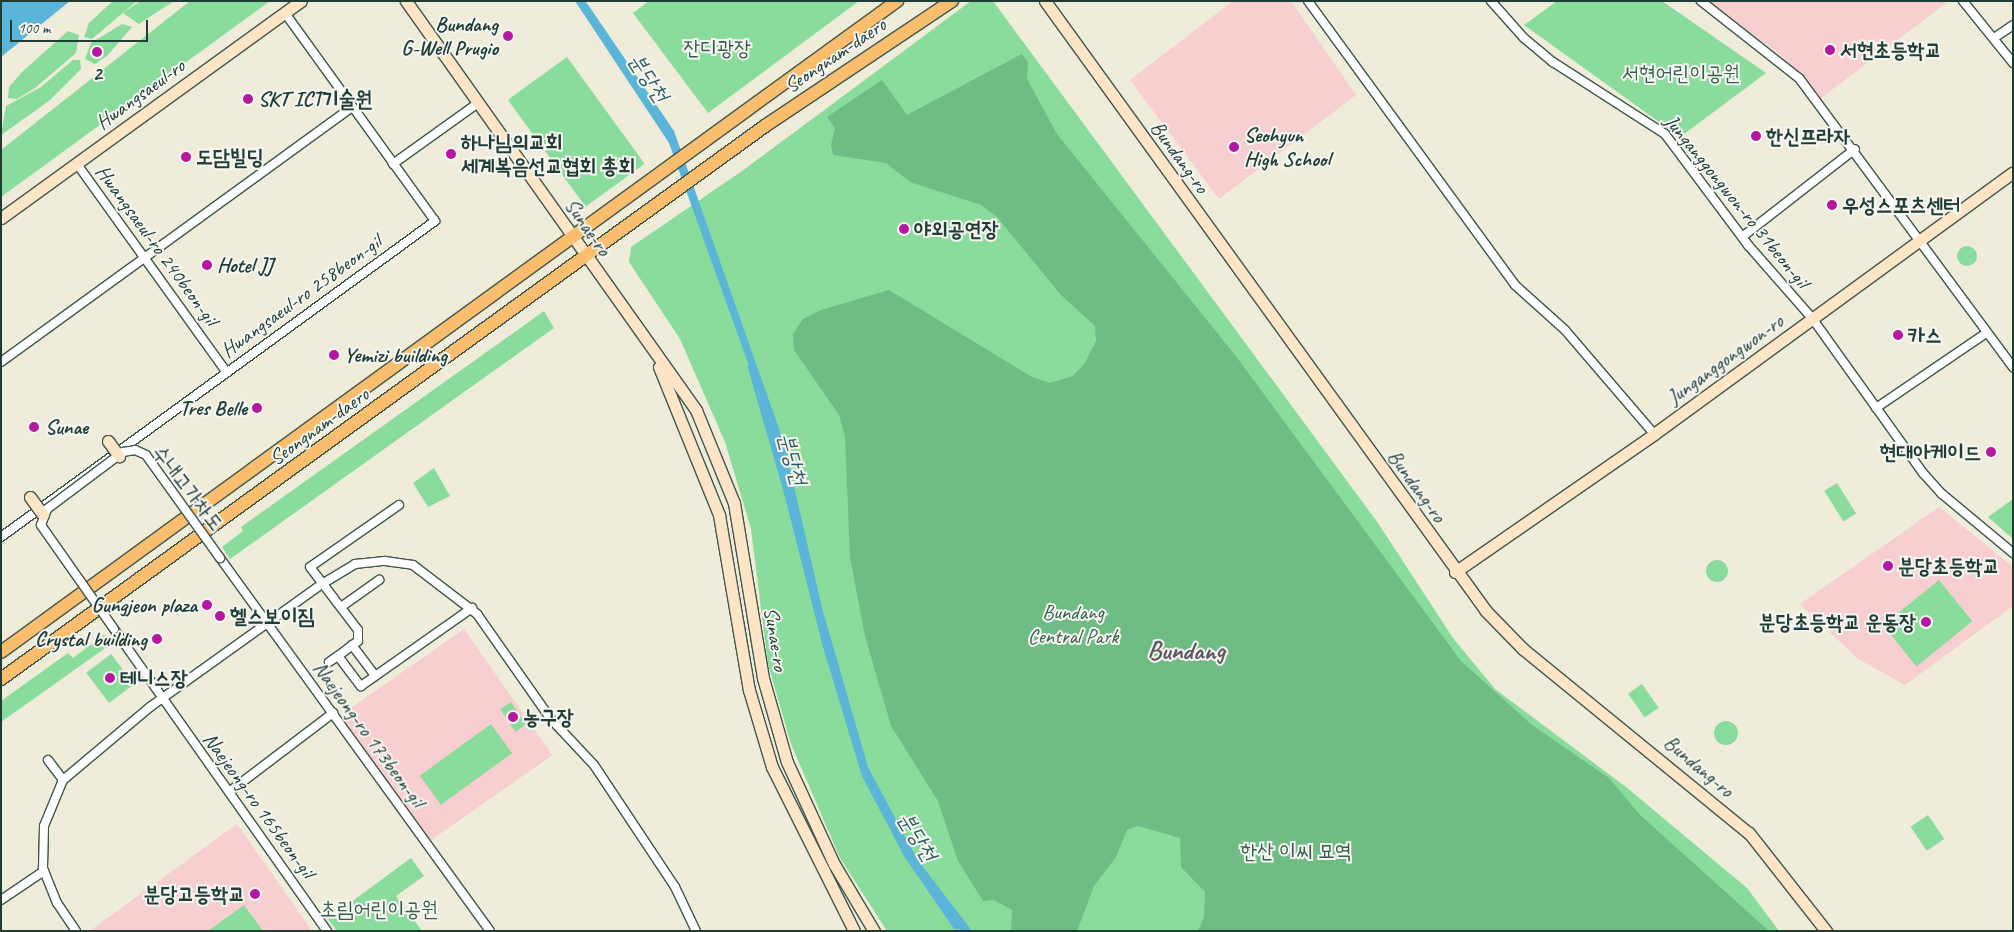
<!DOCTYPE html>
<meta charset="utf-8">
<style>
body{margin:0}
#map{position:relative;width:2014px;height:932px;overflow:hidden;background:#efecd9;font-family:Caveat,"Poor Story",sans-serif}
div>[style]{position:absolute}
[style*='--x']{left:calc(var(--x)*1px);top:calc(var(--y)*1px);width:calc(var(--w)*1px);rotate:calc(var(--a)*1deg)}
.built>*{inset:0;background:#f7cfd0;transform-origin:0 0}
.green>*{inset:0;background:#8adc9d;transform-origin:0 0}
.round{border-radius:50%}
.forest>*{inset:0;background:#6fbc84}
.water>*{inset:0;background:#5bb5d9}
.stream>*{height:2.5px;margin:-1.25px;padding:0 1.25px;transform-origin:1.25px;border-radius:1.25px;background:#5bb5d9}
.roads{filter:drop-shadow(1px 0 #3e574d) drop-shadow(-1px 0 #3e574d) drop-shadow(0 1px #3e574d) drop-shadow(0 -1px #3e574d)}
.street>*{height:8px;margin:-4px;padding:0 4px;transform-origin:4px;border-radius:4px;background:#fff}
.secondary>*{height:11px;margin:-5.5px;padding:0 5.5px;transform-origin:5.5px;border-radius:5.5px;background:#fde5c5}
.primary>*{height:12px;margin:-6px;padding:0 6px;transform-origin:6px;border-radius:6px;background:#fbbe6e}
.bridges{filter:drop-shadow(1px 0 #3e574d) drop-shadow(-1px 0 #3e574d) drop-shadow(0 1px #3e574d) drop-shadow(0 -1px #3e574d)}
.street-bridge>*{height:8px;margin:-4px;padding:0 4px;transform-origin:4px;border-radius:4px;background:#fff}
.secondary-bridge>*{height:11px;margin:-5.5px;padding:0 5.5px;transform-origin:5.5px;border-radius:5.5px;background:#fde5c5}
.dots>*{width:14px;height:14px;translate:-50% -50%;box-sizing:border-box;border:2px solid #f6f6f2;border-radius:50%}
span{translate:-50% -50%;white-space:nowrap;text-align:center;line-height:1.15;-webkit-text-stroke:4px #f6f6f2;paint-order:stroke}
.poi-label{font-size:21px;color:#1f3d34;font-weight:700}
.right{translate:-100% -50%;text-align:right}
.left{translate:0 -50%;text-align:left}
.park-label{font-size:21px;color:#345d49}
.street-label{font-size:21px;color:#1f3d34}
.water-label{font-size:22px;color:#2e5b5d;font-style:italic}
.district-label{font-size:26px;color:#5d595f;font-weight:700}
.frame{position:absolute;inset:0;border:2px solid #1f3d34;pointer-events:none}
.scale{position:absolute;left:10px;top:20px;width:138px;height:22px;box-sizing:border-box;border:2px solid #1f3d34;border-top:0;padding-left:6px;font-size:15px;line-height:18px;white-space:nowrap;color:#1f3d34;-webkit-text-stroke:4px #f6f6f2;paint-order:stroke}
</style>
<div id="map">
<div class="built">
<div style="clip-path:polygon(1233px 1px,1291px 1px,1356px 95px,1219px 199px,1130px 80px)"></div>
<div style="clip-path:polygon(1702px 1px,1944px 1px,1946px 3px,1820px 99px,1780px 54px)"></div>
<div style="clip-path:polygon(1939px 507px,2013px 567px,2013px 606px,1905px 685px,1858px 659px,1800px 604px)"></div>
<div style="left:464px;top:629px;width:154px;height:150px;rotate:55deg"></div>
<div style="clip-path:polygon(237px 824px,312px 931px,92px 931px,91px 930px)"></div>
</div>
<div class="green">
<div style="clip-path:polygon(113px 1px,137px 1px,92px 39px,84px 37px,89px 23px)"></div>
<div style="clip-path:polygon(140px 1px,174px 1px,139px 24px,123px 13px)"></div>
<div style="clip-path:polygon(190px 1px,270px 1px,1px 197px,1px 150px)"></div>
<div style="clip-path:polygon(649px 1px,859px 1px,708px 113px,633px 13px)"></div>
<div style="clip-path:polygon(971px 1px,993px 1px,1378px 523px,1453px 638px,1495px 689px,1626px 787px,1747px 888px,1779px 931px,887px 931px,840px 858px,791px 744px,768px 664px,751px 529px,725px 442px,680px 339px,629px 262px,631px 247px,742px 171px)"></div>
<div style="clip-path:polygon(1557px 1px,1662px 1px,1766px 73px,1680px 137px,1524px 25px)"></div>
<div style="clip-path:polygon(122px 24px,132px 27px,107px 56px,95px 64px,85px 59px,91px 43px)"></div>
<div style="clip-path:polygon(68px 31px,79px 35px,76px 53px,35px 88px,17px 99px,8px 98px,9px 87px,22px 72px)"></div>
<div style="left:567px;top:57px;width:132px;height:73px;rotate:54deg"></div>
<div style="clip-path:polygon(73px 60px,80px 60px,81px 69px,49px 101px,1px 135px,6px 106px,41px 87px)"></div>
<div class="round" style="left:1957px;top:246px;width:20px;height:20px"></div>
<div style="clip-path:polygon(544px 311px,554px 328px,230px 559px,222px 547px,243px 531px,241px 527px)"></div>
<div style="clip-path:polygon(434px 468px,450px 496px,428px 507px,413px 483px)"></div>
<div style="left:1837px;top:483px;width:36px;height:15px;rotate:58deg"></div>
<div style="clip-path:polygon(2013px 499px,2013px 539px,1988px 517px)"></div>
<div class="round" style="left:1706px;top:560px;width:22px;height:22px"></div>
<div style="left:1939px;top:580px;width:53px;height:72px;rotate:51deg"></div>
<div style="clip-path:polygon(104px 635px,111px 644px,1px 722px,1px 701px,68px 653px,73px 658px)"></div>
<div style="left:111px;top:654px;width:38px;height:31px;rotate:53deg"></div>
<div style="left:1642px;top:684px;width:29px;height:17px;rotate:55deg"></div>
<div style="left:511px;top:702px;width:27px;height:13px;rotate:56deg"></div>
<div class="round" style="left:1714px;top:721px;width:24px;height:24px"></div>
<div style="left:491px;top:724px;width:36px;height:88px;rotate:54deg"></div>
<div style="left:1928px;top:815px;width:29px;height:21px;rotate:56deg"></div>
<div style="clip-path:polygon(411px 858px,424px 876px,396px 896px,422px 931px,337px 931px,328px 919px)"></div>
<div style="clip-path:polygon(244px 905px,263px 931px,208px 931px)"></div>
</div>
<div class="forest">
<div style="clip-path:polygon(1022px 54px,1028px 62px,1027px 79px,1057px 134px,1235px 355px,1461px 661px,1532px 725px,1609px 778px,1640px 815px,1769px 931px,1198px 931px,1204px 917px,1205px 892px,1181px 867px,1180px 838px,1138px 826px,1127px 830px,1116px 857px,1094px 886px,1077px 931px,1011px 931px,1012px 910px,994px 900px,983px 901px,958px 861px,938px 801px,891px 726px,865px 636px,850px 557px,845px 437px,839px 415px,794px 350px,793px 334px,803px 319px,821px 310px,889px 290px,1032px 377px,1050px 383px,1073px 376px,1085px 363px,1096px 341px,1095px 326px,1061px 295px,996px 216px,981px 205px,910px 182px,886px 163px,833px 155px,831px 145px,835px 128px,827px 117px,882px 80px,907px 115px)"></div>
</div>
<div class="water">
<div style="clip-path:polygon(1px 1px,70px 1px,1px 57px)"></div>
<div style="clip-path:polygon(575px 1px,585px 1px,591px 9px,674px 131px,784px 443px,822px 608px,868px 767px,917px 859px,972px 931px,954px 929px,904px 856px,862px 776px,823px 647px,758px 391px,669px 143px)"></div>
</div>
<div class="stream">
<div style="--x:749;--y:366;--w:119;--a:73.9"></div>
</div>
<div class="roads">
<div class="street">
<div style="--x:1308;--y:1;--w:351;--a:53.9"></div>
<div style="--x:1515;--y:285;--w:67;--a:42"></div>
<div style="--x:1565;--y:330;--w:137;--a:49.4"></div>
<div style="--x:1491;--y:1;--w:50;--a:48.3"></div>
<div style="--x:1524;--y:38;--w:38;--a:40"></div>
<div style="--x:1553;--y:62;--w:133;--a:32.7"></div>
<div style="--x:1665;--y:134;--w:139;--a:53.2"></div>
<div style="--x:1748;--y:245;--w:97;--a:48.8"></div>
<div style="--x:1812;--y:318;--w:191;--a:54.4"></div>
<div style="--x:1923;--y:473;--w:28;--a:48"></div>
<div style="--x:1942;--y:494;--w:92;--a:39.7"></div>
<div style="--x:1701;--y:1;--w:125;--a:38.2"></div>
<div style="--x:1799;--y:78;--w:360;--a:53.5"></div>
<div style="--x:1963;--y:1;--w:80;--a:51.1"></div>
<div style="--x:1994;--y:38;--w:23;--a:-34"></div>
<div style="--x:77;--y:164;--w:255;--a:54.3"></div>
<div style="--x:393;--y:164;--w:105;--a:-35.7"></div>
<div style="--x:1742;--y:237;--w:143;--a:-37.9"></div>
<div style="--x:1;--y:362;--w:434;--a:-36"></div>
<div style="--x:1876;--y:408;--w:132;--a:-34.2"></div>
<div style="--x:399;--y:505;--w:108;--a:145.1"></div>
<div style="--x:310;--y:567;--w:79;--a:52.7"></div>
<div style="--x:358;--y:630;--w:11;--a:90"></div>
<div style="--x:358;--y:641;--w:25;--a:143"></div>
<div style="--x:338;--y:656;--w:38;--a:53"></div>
<div style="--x:361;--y:686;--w:136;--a:-35.1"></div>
<div style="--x:1;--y:537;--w:537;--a:-36.06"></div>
<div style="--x:435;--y:221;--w:256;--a:-125.8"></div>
<div style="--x:220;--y:558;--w:460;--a:54.1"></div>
<div style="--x:341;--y:607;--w:47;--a:-35.4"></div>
<div style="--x:114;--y:629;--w:370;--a:54.8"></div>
<div style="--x:352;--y:645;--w:38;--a:53"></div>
<div style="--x:329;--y:662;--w:11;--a:-34"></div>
<div style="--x:48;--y:760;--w:25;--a:53"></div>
<div style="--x:229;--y:792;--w:131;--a:-37.2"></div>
<div style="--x:1;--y:900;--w:52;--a:-34"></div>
<div style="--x:76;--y:931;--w:34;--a:-124"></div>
<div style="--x:57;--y:903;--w:38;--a:-112"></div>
<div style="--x:43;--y:868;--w:42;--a:-88.6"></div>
<div style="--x:44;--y:826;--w:50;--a:-67.6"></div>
<div style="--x:63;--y:780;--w:114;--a:-40"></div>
<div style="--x:150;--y:707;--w:211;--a:-35.6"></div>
<div style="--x:322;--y:584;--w:39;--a:-31"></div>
<div style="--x:355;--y:564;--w:30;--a:-6"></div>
<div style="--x:385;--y:561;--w:28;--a:8"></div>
<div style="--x:413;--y:565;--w:81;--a:37.4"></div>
<div style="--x:477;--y:614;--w:127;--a:54.9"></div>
<div style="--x:550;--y:718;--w:64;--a:46.9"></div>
<div style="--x:594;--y:765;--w:146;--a:56.4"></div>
<div style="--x:675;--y:887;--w:49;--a:64.5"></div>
</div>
<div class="secondary">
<div style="--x:406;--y:1;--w:501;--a:54.66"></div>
<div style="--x:696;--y:410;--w:100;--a:67.8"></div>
<div style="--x:734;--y:503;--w:177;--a:80.6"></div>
<div style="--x:763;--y:678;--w:87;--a:74.1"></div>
<div style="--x:787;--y:762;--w:112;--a:65.3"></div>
<div style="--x:834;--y:864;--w:78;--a:59.2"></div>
<div style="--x:1045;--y:1;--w:753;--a:54.13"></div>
<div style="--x:1486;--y:611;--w:53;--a:45.8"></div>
<div style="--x:1523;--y:649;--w:291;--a:39.2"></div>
<div style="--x:1749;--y:833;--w:125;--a:51.8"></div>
<div style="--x:1;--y:218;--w:370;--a:-35.9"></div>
<div style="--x:659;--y:367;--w:160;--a:67.9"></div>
<div style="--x:719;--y:515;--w:178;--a:80.3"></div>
<div style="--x:749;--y:690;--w:80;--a:73.4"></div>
<div style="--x:772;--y:767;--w:183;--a:63.4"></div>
<div style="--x:1455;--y:572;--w:242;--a:-34.7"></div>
<div style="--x:1654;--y:434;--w:444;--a:-36.1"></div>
</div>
<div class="primary">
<div style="--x:1;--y:652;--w:1108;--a:-36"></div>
<div style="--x:1;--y:679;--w:943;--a:-35.9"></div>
<div style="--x:765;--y:126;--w:225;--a:-33.8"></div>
</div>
</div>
<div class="bridges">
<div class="street-bridge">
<div style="--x:114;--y:629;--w:127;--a:-125.1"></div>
<div style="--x:41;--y:525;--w:17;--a:-69"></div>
<div style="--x:47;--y:509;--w:95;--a:-36.9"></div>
<div style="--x:123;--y:452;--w:12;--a:-9"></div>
<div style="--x:135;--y:450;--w:12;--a:24"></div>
<div style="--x:146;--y:455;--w:127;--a:54.3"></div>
</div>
<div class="secondary-bridge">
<div style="--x:108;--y:441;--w:19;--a:54"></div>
<div style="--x:30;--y:497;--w:22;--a:54"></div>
</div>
</div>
<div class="dots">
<div style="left:508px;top:36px;background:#b5179e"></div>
<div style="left:1830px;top:50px;background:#b5179e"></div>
<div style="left:97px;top:52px;background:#b5179e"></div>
<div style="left:248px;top:99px;background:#b5179e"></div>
<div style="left:1756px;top:136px;background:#b5179e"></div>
<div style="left:1234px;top:147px;background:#b5179e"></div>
<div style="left:451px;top:154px;background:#b5179e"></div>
<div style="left:186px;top:157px;background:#b5179e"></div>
<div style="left:1832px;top:205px;background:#b5179e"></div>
<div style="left:904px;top:229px;background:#b5179e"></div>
<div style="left:207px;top:265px;background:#b5179e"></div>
<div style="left:1898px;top:335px;background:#b5179e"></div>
<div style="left:334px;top:355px;background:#b5179e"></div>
<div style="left:257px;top:408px;background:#b5179e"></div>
<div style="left:34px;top:427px;background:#b5179e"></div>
<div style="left:1991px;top:452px;background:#b5179e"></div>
<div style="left:1888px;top:566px;background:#b5179e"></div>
<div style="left:207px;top:605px;background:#b5179e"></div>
<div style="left:220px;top:616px;background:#b5179e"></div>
<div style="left:1926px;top:622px;background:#b5179e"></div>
<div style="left:157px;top:639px;background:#b5179e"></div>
<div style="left:110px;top:678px;background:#b5179e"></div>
<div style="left:513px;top:717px;background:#b5179e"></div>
<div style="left:255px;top:894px;background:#b5179e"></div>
</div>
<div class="poi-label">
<span class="right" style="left:498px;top:36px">Bundang<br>G-Well Prugio</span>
<span class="left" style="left:1840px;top:50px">서현초등학교</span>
<span style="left:97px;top:73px">2</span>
<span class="left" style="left:258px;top:99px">SKT ICT기술원</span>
<span class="left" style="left:1244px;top:147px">Seohyun<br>High School</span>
<span class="left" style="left:1766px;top:136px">한신프라자</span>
<span class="left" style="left:461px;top:154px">하나님의교회<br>세계복음선교협회 총회</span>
<span class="left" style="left:196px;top:157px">도담빌딩</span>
<span class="left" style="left:1842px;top:205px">우성스포츠센터</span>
<span class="left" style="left:914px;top:229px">야외공연장</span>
<span class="left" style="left:217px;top:265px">Hotel JJ</span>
<span class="left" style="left:1908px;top:335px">카스</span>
<span class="left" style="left:344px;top:355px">Yemizi building</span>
<span class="right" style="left:247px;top:408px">Tres Belle</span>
<span class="left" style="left:45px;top:427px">Sunae</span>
<span class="right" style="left:1981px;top:452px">현대아케이드</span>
<span class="left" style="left:1898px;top:566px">분당초등학교</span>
<span class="right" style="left:197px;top:605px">Gungjeon plaza</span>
<span class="left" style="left:230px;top:616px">헬스보이짐</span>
<span class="right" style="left:1916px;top:622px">분당초등학교 운동장</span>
<span class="right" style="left:147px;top:639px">Crystal building</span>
<span class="left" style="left:120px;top:678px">테니스장</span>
<span class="left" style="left:523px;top:717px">농구장</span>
<span class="right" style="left:245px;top:894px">분당고등학교</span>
</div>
<div class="park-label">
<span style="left:717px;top:48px">잔디광장</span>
<span style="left:1681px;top:73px">서현어린이공원</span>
<span style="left:1073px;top:624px">Bundang<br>Central Park</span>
<span style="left:1296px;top:851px">한산 이씨 묘역</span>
<span style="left:379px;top:909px">초림어린이공원</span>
</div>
<div class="street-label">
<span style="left:835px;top:55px;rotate:-34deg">Seongnam-daero</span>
<span style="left:140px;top:94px;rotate:-36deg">Hwangsaeul-ro</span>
<span style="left:1180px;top:157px;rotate:54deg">Bundang-ro</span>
<span style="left:1737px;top:201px;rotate:51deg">Junganggongwon-ro 31beon-gil</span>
<span style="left:588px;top:227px;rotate:55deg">Sunae-ro</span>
<span style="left:157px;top:245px;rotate:54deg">Hwangsaeul-ro 240beon-gil</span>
<span style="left:301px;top:296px;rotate:-36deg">Hwangsaeul-ro 258beon-gil</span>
<span style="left:1725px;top:359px;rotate:-36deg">Junganggongwon-ro</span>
<span style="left:319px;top:426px;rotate:-36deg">Seongnam-daero</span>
<span style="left:1417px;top:486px;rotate:54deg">Bundang-ro</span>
<span style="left:188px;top:488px;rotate:52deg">수내고가차도</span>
<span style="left:776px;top:639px;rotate:81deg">Sunae-ro</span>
<span style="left:369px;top:734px;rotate:54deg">Naejeong-ro 173beon-gil</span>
<span style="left:1699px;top:766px;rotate:40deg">Bundang-ro</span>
<span style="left:259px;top:805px;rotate:54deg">Naejeong-ro 165beon-gil</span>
</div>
<div class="water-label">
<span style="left:648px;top:78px;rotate:56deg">분당천</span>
<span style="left:792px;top:459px;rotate:74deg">분당천</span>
<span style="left:917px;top:837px;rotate:58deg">분당천</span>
</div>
<div class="district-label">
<span style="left:1186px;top:651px">Bundang</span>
</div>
<div class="frame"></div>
<div class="scale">100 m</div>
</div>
